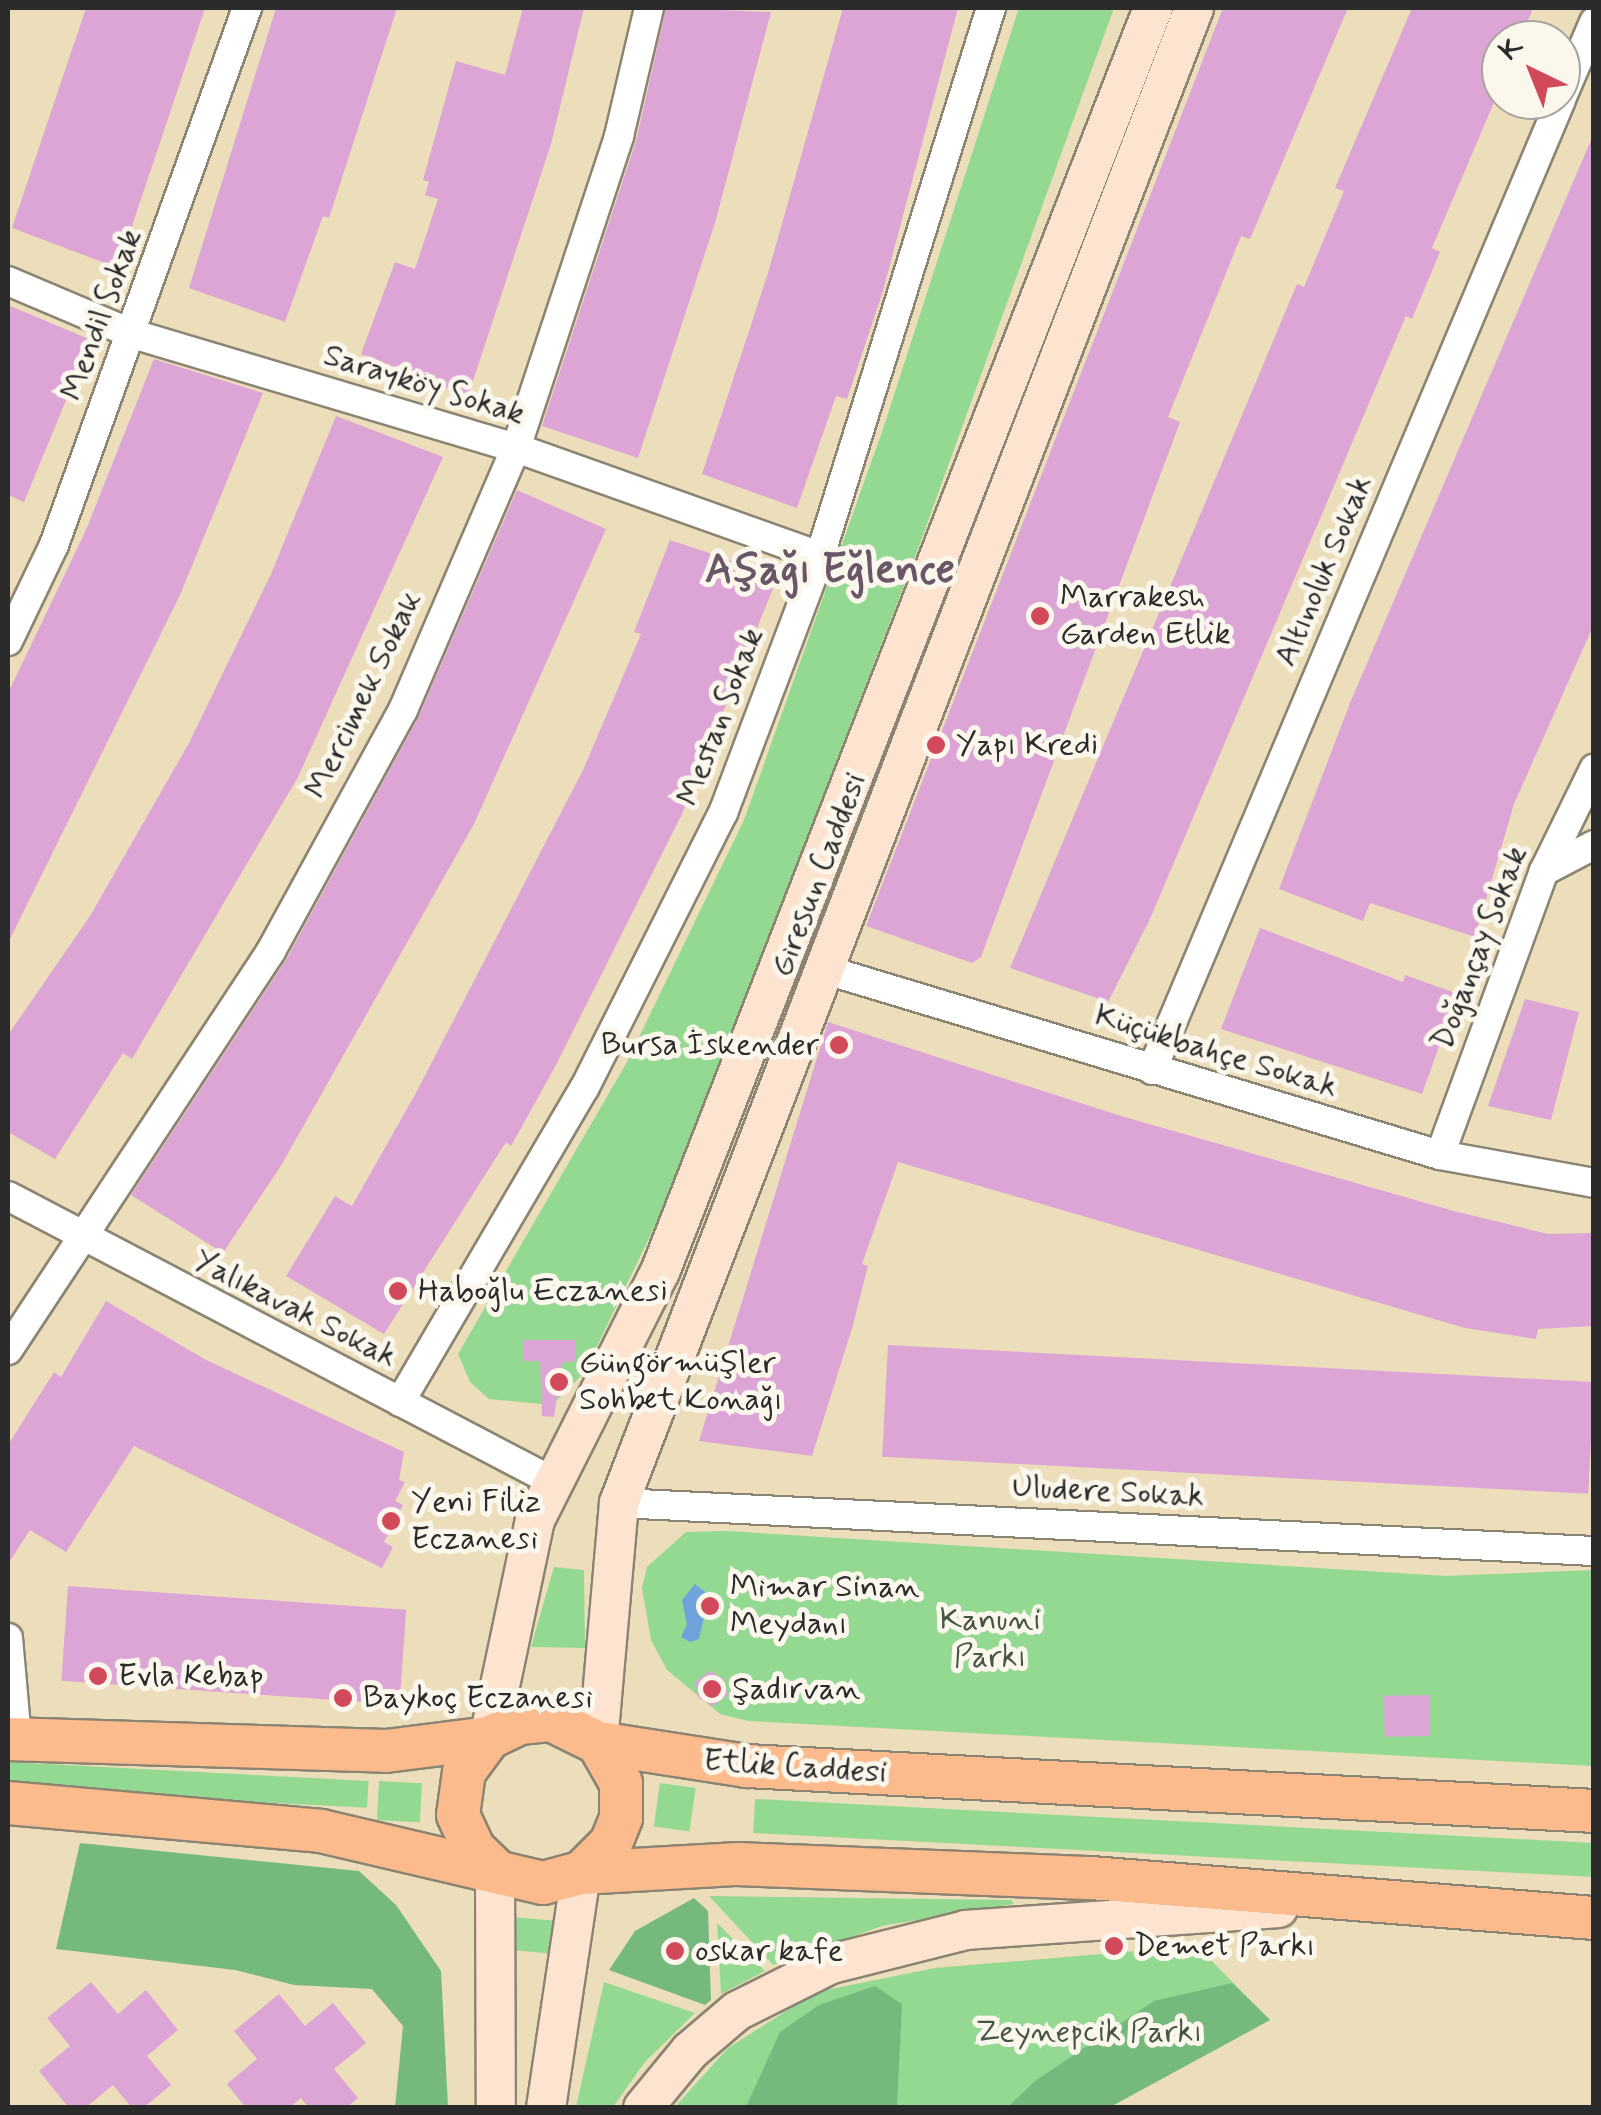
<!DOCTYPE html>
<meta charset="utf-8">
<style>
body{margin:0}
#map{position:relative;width:1601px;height:2115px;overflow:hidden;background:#ecdeba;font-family:Mynerve,sans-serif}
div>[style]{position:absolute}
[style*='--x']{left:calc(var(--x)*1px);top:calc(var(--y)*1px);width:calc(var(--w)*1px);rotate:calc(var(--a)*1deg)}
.green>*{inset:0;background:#93d992;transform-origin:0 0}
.forest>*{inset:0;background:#76b97c}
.water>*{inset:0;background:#70a2db}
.building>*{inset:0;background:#dda5d6;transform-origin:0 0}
.roads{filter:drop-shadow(2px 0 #8c8472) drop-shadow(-2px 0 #8c8472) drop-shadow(0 2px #8c8472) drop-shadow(0 -2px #8c8472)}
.street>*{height:28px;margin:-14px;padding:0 14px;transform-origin:14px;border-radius:14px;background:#fff}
.secondary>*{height:38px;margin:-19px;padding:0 19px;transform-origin:19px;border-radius:19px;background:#fde4d1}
.primary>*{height:42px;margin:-21px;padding:0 21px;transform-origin:21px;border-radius:21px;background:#fbbb8c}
.dots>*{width:28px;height:28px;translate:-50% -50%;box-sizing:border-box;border:5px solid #fbf7ec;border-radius:50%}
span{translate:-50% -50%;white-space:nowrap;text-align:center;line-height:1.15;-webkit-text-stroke:10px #fbf7ec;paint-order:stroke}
.street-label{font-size:32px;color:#2b2b2b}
.poi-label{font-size:32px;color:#2b2b2b}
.left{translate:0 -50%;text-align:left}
.right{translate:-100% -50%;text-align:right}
.park-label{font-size:32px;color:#455645}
.district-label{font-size:42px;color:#695667;font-weight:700}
.frame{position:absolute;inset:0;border:10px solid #2b2b2b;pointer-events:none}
.north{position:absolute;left:1481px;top:20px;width:100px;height:100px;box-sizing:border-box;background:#fbf7ec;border:2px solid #a8a59f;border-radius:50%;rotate:317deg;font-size:28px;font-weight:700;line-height:40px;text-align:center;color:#2b2b2b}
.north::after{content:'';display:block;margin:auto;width:35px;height:45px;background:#d1495b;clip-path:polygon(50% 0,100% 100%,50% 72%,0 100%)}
</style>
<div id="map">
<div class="green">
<div style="clip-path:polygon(1019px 8px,1114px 8px,915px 557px,665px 1205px,584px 1373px,552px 1405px,489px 1399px,470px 1382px,458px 1354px,627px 1062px,744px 820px,883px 429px)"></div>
<div style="clip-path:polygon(727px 1531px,1446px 1576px,1593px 1570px,1593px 1766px,748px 1721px,720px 1714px,667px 1670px,651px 1640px,642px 1588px,647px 1567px,686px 1532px)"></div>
<div style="clip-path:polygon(554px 1567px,584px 1570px,585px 1648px,531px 1647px)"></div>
<div style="left:8px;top:1762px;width:361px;height:27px;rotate:3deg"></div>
<div style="left:379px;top:1781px;width:43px;height:39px;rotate:3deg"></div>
<div style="left:660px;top:1783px;width:36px;height:44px;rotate:8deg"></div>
<div style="left:755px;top:1799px;width:839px;height:34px;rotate:3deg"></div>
<div style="clip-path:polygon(709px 1896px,1011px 1900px,1014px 1904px,882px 1926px,773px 1965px)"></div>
<div style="left:512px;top:1917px;width:46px;height:33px;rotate:5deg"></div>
<div style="clip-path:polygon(717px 1923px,765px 1971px,721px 1994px,721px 1993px)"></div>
<div style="clip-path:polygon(1197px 1946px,1270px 2020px,1110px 2107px,674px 2108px,728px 2048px,816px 1992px,935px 1968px)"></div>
<div style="clip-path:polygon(604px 1982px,695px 2013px,645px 2062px,613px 2107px,576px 2107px)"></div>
</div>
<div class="forest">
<div style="clip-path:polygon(80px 1843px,359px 1871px,396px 1905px,441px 1971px,448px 2107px,395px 2107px,403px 2026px,372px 1989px,294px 1985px,235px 1970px,56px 1949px)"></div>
<div style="clip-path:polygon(694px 1898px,708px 1911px,711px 2000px,705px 2005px,609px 1970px,635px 1931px)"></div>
<div style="clip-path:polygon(1232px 1983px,1270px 2020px,1110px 2107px,1008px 2107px,1035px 2081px,1154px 2001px)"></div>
<div style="clip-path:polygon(875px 1986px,902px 2004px,897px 2107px,746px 2107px,780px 2032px,819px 2005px)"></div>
</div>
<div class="water">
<div style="clip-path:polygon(695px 1584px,709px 1595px,699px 1639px,690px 1642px,681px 1637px,687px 1625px,682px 1600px)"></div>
</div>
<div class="building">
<div style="clip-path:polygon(86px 8px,205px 8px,118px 268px,12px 228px)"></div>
<div style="clip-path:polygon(276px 8px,397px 8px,329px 218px,323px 216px,285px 322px,189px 288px)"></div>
<div style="clip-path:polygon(523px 8px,584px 8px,551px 144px,468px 396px,361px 354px,395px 262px,415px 269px,438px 199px,425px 195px,429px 182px,423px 180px,456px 61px,505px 75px)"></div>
<div style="clip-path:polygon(666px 8px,771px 12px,715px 223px,638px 458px,542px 426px,636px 141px)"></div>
<div style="clip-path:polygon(843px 8px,958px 8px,883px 291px,847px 399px,836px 396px,797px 508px,702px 474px,768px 273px)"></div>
<div style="clip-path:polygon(1223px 8px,1348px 8px,1250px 239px,1241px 236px,1168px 417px,1180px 422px,981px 957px,972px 963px,866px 926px)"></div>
<div style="clip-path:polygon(1412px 8px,1533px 8px,1520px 40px,1501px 40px,1501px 86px,1432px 248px,1440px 252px,1412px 319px,1406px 316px,1150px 919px,1108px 1002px,1010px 968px,1297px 284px,1304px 287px,1344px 191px,1335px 188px)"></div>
<div style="clip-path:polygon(1594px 133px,1594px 624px,1514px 804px,1475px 937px,1370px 903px,1363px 921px,1279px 889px,1350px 703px)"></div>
<div style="clip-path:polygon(8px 305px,91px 340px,24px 502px,8px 495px)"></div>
<div style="clip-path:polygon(154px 359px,263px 393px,180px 595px,8px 943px,8px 693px,86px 530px)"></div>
<div style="clip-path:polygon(336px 416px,443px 457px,298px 777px,132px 1059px,123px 1053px,55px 1159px,8px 1132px,8px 1035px,90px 916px,189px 743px,271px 574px)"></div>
<div style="clip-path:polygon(517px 490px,606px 529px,474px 824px,282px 1164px,223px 1253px,131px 1195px,286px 960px,418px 718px)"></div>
<div style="clip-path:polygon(670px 540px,778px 576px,682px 814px,556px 1065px,511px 1146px,506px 1142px,384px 1334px,286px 1276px,335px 1196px,352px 1206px,417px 1091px,584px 768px,641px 634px,634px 632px)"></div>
<div style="clip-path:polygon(1260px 928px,1403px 982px,1405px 975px,1458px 994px,1422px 1094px,1221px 1029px)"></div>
<div style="clip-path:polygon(1525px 999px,1579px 1012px,1551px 1120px,1488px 1106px)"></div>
<div style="clip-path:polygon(828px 1022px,1121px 1116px,1454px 1211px,1548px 1234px,1594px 1233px,1594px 1326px,1538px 1329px,1536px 1339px,1465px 1328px,898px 1162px,862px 1264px,868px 1266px,853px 1325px,812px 1456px,699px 1441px)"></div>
<div style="clip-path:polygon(106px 1301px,206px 1360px,404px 1452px,399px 1480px,405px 1482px,395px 1501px,403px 1505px,384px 1542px,393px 1547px,382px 1568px,134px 1446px,66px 1552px,30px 1530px,8px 1564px,8px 1445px,54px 1372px,61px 1377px)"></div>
<div style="clip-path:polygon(523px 1340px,575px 1340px,575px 1361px,562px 1363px,554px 1417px,542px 1416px,540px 1361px,523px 1361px)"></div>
<div style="left:888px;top:1345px;width:707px;height:112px;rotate:3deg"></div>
<div style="left:68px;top:1586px;width:339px;height:95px;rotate:4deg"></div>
<div style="clip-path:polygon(710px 1671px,724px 1679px,728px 1695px,713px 1706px,699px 1698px,695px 1682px)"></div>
<div style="left:1429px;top:1695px;width:41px;height:45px;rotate:89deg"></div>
<div style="clip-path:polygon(91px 1982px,118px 2014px,146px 1990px,178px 2030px,147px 2056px,171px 2085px,143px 2108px,132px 2108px,113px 2085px,85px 2108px,69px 2108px,39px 2071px,70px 2046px,47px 2018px)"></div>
<div style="clip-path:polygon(279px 1994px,305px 2026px,333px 2003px,366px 2043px,334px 2069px,358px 2098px,346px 2108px,309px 2108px,301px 2098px,289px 2108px,246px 2108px,227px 2084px,257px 2059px,234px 2031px)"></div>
</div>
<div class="roads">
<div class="street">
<div style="--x:1561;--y:99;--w:84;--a:-66.8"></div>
<div style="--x:8;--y:281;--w:136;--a:23"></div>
<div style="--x:133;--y:334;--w:400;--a:16.6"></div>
<div style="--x:516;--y:448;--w:323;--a:19.6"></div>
<div style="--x:8;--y:641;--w:106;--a:-64.4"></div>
<div style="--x:54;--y:545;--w:571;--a:-70.23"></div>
<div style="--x:1544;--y:871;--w:56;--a:-27.5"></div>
<div style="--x:823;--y:969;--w:644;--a:16.78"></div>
<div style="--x:1440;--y:1155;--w:157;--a:10.3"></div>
<div style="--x:1152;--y:1070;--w:1053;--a:-67.14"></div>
<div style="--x:1440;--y:1155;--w:302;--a:-69.9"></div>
<div style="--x:1544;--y:871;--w:114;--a:-63.9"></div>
<div style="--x:8;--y:1196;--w:614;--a:27.65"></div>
<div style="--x:8;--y:1350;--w:478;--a:-56.6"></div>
<div style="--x:271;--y:951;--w:275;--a:-61.3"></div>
<div style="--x:403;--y:710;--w:285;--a:-66.7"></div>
<div style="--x:516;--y:448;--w:329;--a:-71.7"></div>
<div style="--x:619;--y:136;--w:131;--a:-76.8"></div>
<div style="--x:400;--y:1402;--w:365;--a:-59.6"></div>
<div style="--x:585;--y:1087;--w:307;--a:-63.3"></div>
<div style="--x:723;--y:813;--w:275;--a:-69.3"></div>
<div style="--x:820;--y:556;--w:574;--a:-72.67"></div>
<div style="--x:619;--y:1503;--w:976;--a:2.82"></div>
<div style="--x:8;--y:1638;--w:101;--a:84.9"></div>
</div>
<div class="secondary">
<div style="--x:489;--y:1738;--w:223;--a:-78.1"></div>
<div style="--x:535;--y:1520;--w:278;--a:-63.3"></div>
<div style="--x:660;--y:1272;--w:1357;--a:-68.69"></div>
<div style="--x:598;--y:1743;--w:241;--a:-85"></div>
<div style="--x:619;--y:1503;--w:1602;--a:-68.96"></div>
<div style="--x:495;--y:1869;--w:239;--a:89.8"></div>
<div style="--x:546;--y:2108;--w:238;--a:-81.5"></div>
<div style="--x:643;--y:2108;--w:74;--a:-50.5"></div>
<div style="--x:690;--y:2051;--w:62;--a:-40.4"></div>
<div style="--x:737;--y:2011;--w:105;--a:-26.6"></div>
<div style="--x:831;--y:1964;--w:139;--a:-14.1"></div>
<div style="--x:966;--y:1930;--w:313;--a:-4"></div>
</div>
<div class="primary">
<div style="--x:489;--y:1738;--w:42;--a:126.3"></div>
<div style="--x:464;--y:1772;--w:43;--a:97.9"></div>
<div style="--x:458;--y:1815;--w:38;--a:65"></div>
<div style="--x:474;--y:1849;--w:29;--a:44"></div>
<div style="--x:8;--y:1739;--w:378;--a:1.8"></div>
<div style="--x:386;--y:1751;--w:104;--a:-7.2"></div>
<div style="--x:489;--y:1738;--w:34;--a:-26"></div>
<div style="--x:520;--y:1723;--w:31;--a:-6"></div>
<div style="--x:551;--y:1720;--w:52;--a:26.1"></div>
<div style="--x:598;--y:1743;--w:151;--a:8.8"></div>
<div style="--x:747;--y:1766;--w:848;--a:3.04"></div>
<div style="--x:8;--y:1803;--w:314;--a:5.1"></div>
<div style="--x:321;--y:1831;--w:228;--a:13.2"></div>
<div style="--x:543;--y:1883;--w:39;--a:-15"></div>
<div style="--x:581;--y:1873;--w:158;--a:-3.3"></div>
<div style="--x:739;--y:1864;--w:352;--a:2.3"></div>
<div style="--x:1091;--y:1878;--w:505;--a:4.55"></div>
<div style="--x:581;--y:1873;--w:42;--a:-45"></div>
<div style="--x:611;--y:1843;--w:27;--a:-68"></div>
<div style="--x:621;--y:1818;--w:35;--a:-90"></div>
<div style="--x:621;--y:1783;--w:46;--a:-119.9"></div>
</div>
</div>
<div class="dots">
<div style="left:1040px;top:616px;background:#d1495b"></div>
<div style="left:936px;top:745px;background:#d1495b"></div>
<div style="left:839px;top:1045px;background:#d1495b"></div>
<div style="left:398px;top:1291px;background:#d1495b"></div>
<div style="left:559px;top:1382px;background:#d1495b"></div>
<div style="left:391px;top:1521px;background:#d1495b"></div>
<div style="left:710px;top:1606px;background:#d1495b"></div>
<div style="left:98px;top:1676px;background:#d1495b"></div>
<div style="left:712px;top:1689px;background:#d1495b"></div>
<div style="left:343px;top:1698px;background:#d1495b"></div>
<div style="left:1114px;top:1946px;background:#d1495b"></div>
<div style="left:675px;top:1951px;background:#d1495b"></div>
</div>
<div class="street-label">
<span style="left:102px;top:315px;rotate:-70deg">Mendil Sokak</span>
<span style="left:424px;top:385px;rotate:17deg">Sarayköy Sokak</span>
<span style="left:1324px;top:571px;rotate:-67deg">Altınoluk Sokak</span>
<span style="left:364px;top:695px;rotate:-64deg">Mercimek Sokak</span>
<span style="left:721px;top:717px;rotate:-69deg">Mestan Sokak</span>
<span style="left:819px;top:875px;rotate:-69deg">Giresun Caddesi</span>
<span style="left:1480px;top:948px;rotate:-69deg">Doğançay Sokak</span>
<span style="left:1216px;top:1052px;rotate:17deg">Küçükbahçe Sokak</span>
<span style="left:295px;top:1309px;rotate:27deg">Yalıkavak Sokak</span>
<span style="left:1108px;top:1492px;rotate:3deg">Uludere Sokak</span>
<span style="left:795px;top:1767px;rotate:4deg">Etlik Caddesi</span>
</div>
<div class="poi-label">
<span class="left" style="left:1060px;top:616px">Marrakesh<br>Garden Etlik</span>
<span class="left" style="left:956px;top:745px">Yapı Kredi</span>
<span class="right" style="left:819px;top:1045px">Bursa İskender</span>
<span class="left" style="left:418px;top:1291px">Haboğlu Eczanesi</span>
<span class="left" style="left:579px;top:1382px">Güngörmüşler<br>Sohbet Konağı</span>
<span class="left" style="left:411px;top:1521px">Yeni Filiz<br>Eczanesi</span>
<span class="left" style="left:730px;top:1606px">Mimar Sinan<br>Meydanı</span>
<span class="left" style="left:118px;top:1676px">Evla Kebap</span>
<span class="left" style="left:732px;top:1689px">Şadırvan</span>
<span class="left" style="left:363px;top:1698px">Baykoç Eczanesi</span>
<span class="left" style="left:1134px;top:1946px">Demet Parkı</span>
<span class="left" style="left:695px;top:1951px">oskar kafe</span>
</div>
<div class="park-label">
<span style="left:990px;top:1639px">Kanuni<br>Parkı</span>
<span style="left:1089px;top:2032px">Zeynepcik Parkı</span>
</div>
<div class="district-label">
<span style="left:830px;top:571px">Aşağı Eğlence</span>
</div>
<div class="frame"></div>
<div class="north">K</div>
</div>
